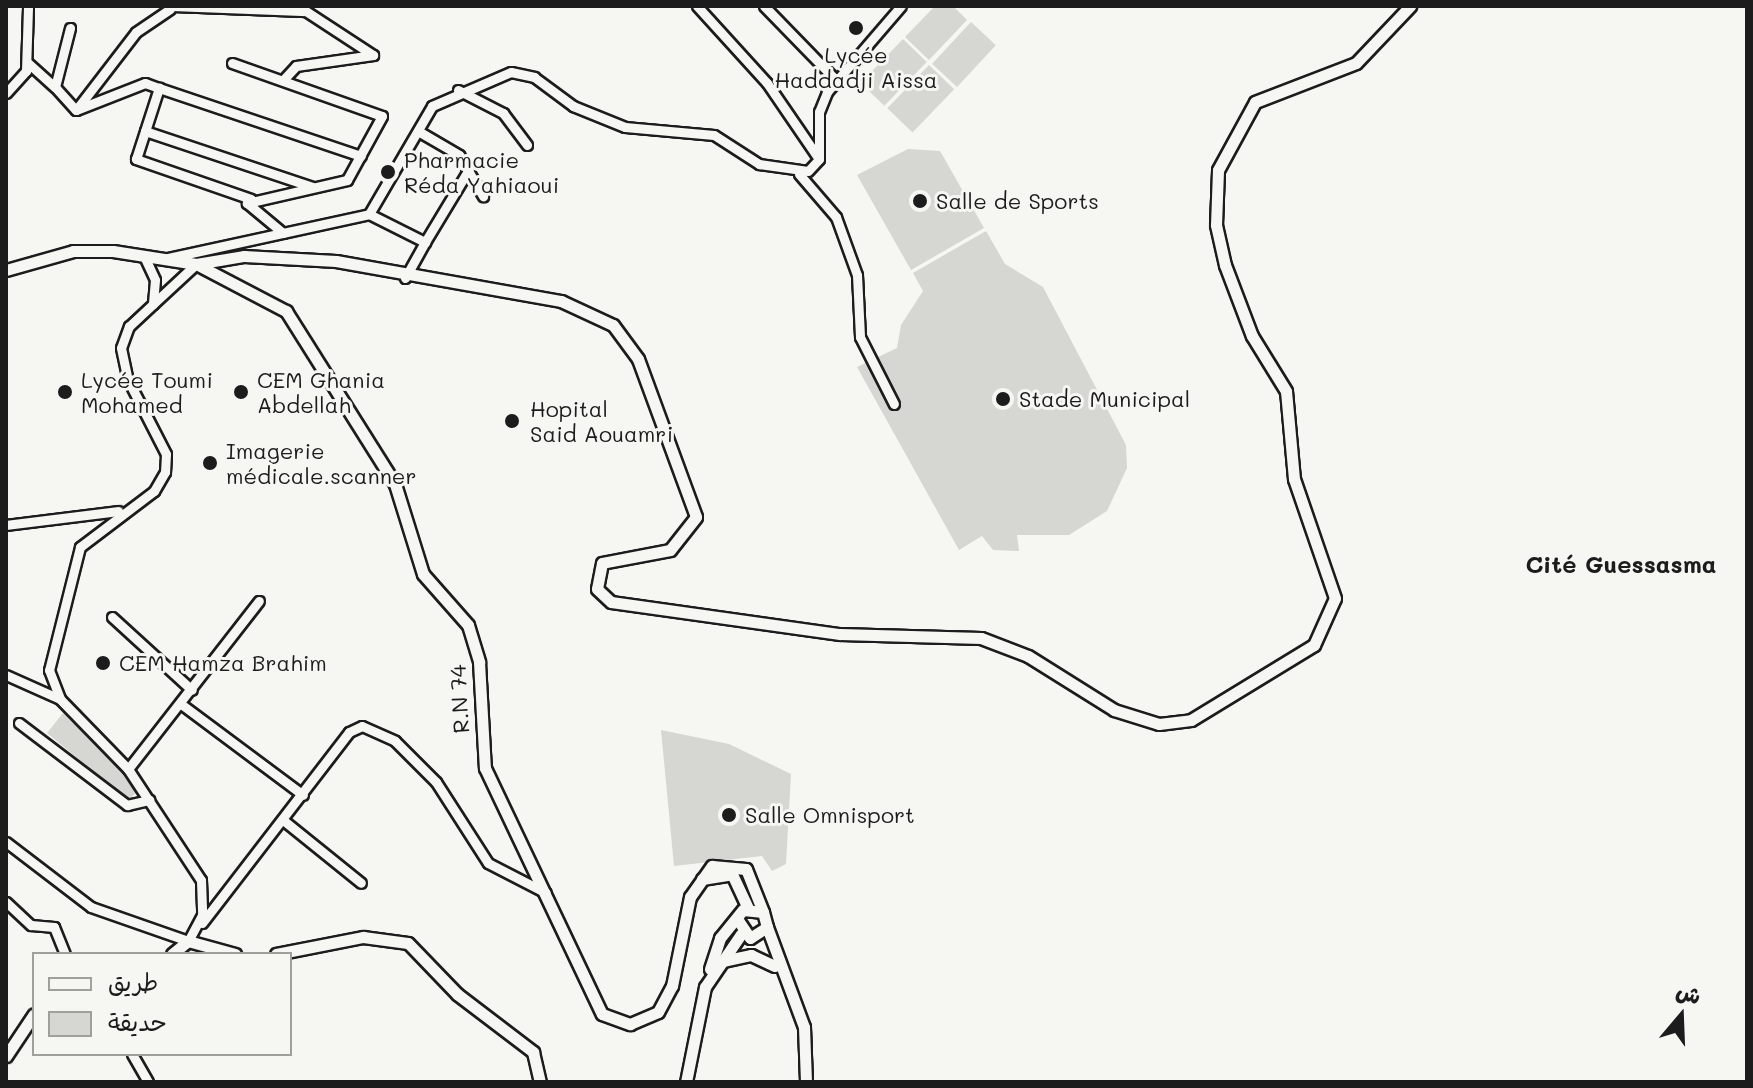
<!DOCTYPE html>
<meta charset="utf-8">
<style>
body{margin:0}
#map{position:relative;width:1753px;height:1088px;overflow:hidden;background:#f6f6f2;font-family:Mali,"Playpen Sans Arabic",sans-serif}
div>[style]{position:absolute}
[style*='--x']{left:calc(var(--x)*1px);top:calc(var(--y)*1px);width:calc(var(--w)*1px);rotate:calc(var(--a)*1deg)}
.green>*{inset:0;background:#d6d6d2;transform-origin:0 0}
.roads{filter:drop-shadow(2px 0 #1c1c1c) drop-shadow(-2px 0 #1c1c1c) drop-shadow(0 2px #1c1c1c) drop-shadow(0 -2px #1c1c1c)}
.minor>*{height:9px;margin:-4.5px;padding:0 4.5px;transform-origin:4.5px;border-radius:4.5px;background:#f6f6f2}
.major>*{height:11px;margin:-5.5px;padding:0 5.5px;transform-origin:5.5px;border-radius:5.5px;background:#f6f6f2}
.dots>*{width:22px;height:22px;translate:-50% -50%;box-sizing:border-box;border:4px solid #f6f6f2;border-radius:50%}
span{translate:-50% -50%;white-space:nowrap;text-align:center;line-height:1.15;-webkit-text-stroke:6px #f6f6f2;paint-order:stroke}
.poi-label{font-size:22px;color:#1c1c1c}
.left{translate:0 -50%;text-align:left}
.street-label{font-size:22px;color:#1c1c1c}
.neighbourhood-label{font-size:24px;color:#1c1c1c;font-weight:700}
.frame{position:absolute;inset:0;border:8px solid #1c1c1c;pointer-events:none}
.legend{position:absolute;left:32px;top:952px;width:260px;height:104px;box-sizing:border-box;background:#f6f6f2;border:2px solid #9f9f9c;margin:0;padding:10px 14px;list-style:none;font-size:24px;color:#1c1c1c}
.legend li{display:flex;align-items:center;gap:16px;height:40px}
.legend b{width:40px;border:2px solid #9f9f9c}
.north{position:absolute;left:1641px;top:976px;width:80px;height:80px;-webkit-text-stroke:6px #f6f6f2;paint-order:stroke;rotate:19deg;font-size:22px;font-weight:700;line-height:32px;text-align:center;color:#1c1c1c}
.north::after{content:'';display:block;margin:auto;width:28px;height:36px;background:#1c1c1c;clip-path:polygon(50% 0,100% 100%,50% 72%,0 100%)}
</style>
<div id="map">
<div class="green">
<div style="clip-path:polygon(935px 6px,953px 6px,967px 20px,929px 60px,905px 37px)"></div>
<div style="left:971px;top:22px;width:34px;height:57px;rotate:43deg"></div>
<div style="left:903px;top:39px;width:33px;height:61px;rotate:44deg"></div>
<div style="left:929px;top:65px;width:35px;height:60px;rotate:44deg"></div>
<div style="clip-path:polygon(908px 149px,940px 151px,984px 228px,911px 270px,857px 175px)"></div>
<div style="clip-path:polygon(986px 231px,1005px 264px,1043px 287px,1126px 445px,1127px 468px,1107px 511px,1069px 535px,1017px 535px,1019px 551px,993px 550px,982px 536px,959px 550px,857px 367px,897px 348px,901px 325px,923px 291px,913px 273px)"></div>
<div style="clip-path:polygon(63px 713px,124px 774px,137px 792px,128px 800px,47px 733px)"></div>
<div style="clip-path:polygon(661px 730px,729px 744px,791px 774px,786px 864px,772px 871px,762px 856px,674px 866px)"></div>
</div>
<div class="roads">
<div class="minor">
<div style="--x:170;--y:6;--w:133;--a:2.2"></div>
<div style="--x:697;--y:6;--w:104;--a:47.7"></div>
<div style="--x:767;--y:83;--w:88;--a:55.6"></div>
<div style="--x:764;--y:6;--w:103;--a:45.8"></div>
<div style="--x:28;--y:63;--w:36;--a:42"></div>
<div style="--x:55;--y:87;--w:61;--a:-75.7"></div>
<div style="--x:232;--y:63;--w:159;--a:19.5"></div>
<div style="--x:382;--y:116;--w:73;--a:118.7"></div>
<div style="--x:347;--y:180;--w:103;--a:167"></div>
<div style="--x:247;--y:203;--w:47;--a:39.8"></div>
<div style="--x:283;--y:80;--w:19;--a:-47"></div>
<div style="--x:296;--y:66;--w:78;--a:-8.1"></div>
<div style="--x:373;--y:55;--w:90;--a:-146.8"></div>
<div style="--x:55;--y:87;--w:31;--a:48"></div>
<div style="--x:76;--y:110;--w:74;--a:-21.4"></div>
<div style="--x:145;--y:83;--w:15;--a:20"></div>
<div style="--x:458;--y:90;--w:51;--a:27.1"></div>
<div style="--x:503;--y:113;--w:40;--a:53"></div>
<div style="--x:6;--y:93;--w:30;--a:-48"></div>
<div style="--x:26;--y:71;--w:65;--a:-88.2"></div>
<div style="--x:76;--y:110;--w:98;--a:-52.4"></div>
<div style="--x:136;--y:32;--w:41;--a:-34.1"></div>
<div style="--x:145;--y:131;--w:176;--a:18.5"></div>
<div style="--x:418;--y:131;--w:48;--a:30.3"></div>
<div style="--x:459;--y:155;--w:48;--a:59.7"></div>
<div style="--x:799;--y:174;--w:57;--a:49.3"></div>
<div style="--x:836;--y:217;--w:62;--a:70.1"></div>
<div style="--x:857;--y:275;--w:62;--a:87.2"></div>
<div style="--x:860;--y:337;--w:75;--a:63.1"></div>
<div style="--x:251;--y:199;--w:122;--a:-160.8"></div>
<div style="--x:136;--y:159;--w:75;--a:-72.1"></div>
<div style="--x:159;--y:88;--w:213;--a:18.6"></div>
<div style="--x:369;--y:214;--w:63;--a:26.6"></div>
<div style="--x:425;--y:242;--w:85;--a:-58.9"></div>
<div style="--x:144;--y:256;--w:26;--a:65"></div>
<div style="--x:155;--y:280;--w:24;--a:95"></div>
<div style="--x:153;--y:304;--w:59;--a:-42.9"></div>
<div style="--x:168;--y:258;--w:206;--a:-12.3"></div>
<div style="--x:369;--y:214;--w:125;--a:-59.7"></div>
<div style="--x:432;--y:106;--w:86;--a:-23.3"></div>
<div style="--x:511;--y:72;--w:24;--a:12"></div>
<div style="--x:534;--y:77;--w:49;--a:36.6"></div>
<div style="--x:573;--y:106;--w:56;--a:22"></div>
<div style="--x:625;--y:127;--w:89;--a:5.1"></div>
<div style="--x:714;--y:135;--w:54;--a:32.8"></div>
<div style="--x:759;--y:164;--w:49;--a:8.1"></div>
<div style="--x:808;--y:171;--w:16;--a:-47"></div>
<div style="--x:819;--y:159;--w:47;--a:-90"></div>
<div style="--x:819;--y:112;--w:22;--a:-68"></div>
<div style="--x:827;--y:92;--w:113;--a:-49.3"></div>
<div style="--x:405;--y:278;--w:41;--a:-60.9"></div>
<div style="--x:153;--y:304;--w:33;--a:137"></div>
<div style="--x:129;--y:326;--w:23;--a:110"></div>
<div style="--x:121;--y:348;--w:33;--a:78"></div>
<div style="--x:128;--y:380;--w:83;--a:62.8"></div>
<div style="--x:166;--y:454;--w:18;--a:93"></div>
<div style="--x:165;--y:472;--w:22;--a:120"></div>
<div style="--x:154;--y:491;--w:93;--a:142.9"></div>
<div style="--x:80;--y:547;--w:127;--a:104.1"></div>
<div style="--x:49;--y:670;--w:31;--a:69"></div>
<div style="--x:60;--y:699;--w:98;--a:45.8"></div>
<div style="--x:128;--y:769;--w:133;--a:56.7"></div>
<div style="--x:201;--y:880;--w:35;--a:88"></div>
<div style="--x:202;--y:915;--w:30;--a:118"></div>
<div style="--x:6;--y:525;--w:113;--a:-7.1"></div>
<div style="--x:112;--y:617;--w:108;--a:42.4"></div>
<div style="--x:6;--y:675;--w:59;--a:24"></div>
<div style="--x:181;--y:704;--w:152;--a:36.7"></div>
<div style="--x:19;--y:723;--w:136;--a:37.2"></div>
<div style="--x:127;--y:805;--w:23;--a:-13"></div>
<div style="--x:128;--y:769;--w:213;--a:-52.1"></div>
<div style="--x:283;--y:820;--w:100;--a:38.9"></div>
<div style="--x:6;--y:842;--w:107;--a:37.4"></div>
<div style="--x:91;--y:907;--w:103;--a:19.3"></div>
<div style="--x:6;--y:902;--w:34;--a:43"></div>
<div style="--x:31;--y:925;--w:23;--a:5"></div>
<div style="--x:54;--y:927;--w:29;--a:68"></div>
<div style="--x:202;--y:923;--w:241;--a:-52.4"></div>
<div style="--x:349;--y:732;--w:14;--a:-25"></div>
<div style="--x:362;--y:726;--w:36;--a:24"></div>
<div style="--x:395;--y:741;--w:58;--a:45"></div>
<div style="--x:436;--y:782;--w:96;--a:57.3"></div>
<div style="--x:488;--y:863;--w:65;--a:27.3"></div>
<div style="--x:132;--y:1054;--w:32;--a:60"></div>
</div>
<div class="major">
<div style="--x:196;--y:264;--w:49;--a:-9.5"></div>
<div style="--x:244;--y:256;--w:92;--a:3.1"></div>
<div style="--x:336;--y:261;--w:229;--a:10.1"></div>
<div style="--x:561;--y:301;--w:57;--a:24.8"></div>
<div style="--x:613;--y:325;--w:42;--a:53.7"></div>
<div style="--x:638;--y:359;--w:168;--a:69.8"></div>
<div style="--x:696;--y:517;--w:42;--a:128.2"></div>
<div style="--x:670;--y:550;--w:69;--a:169.2"></div>
<div style="--x:602;--y:563;--w:26;--a:101"></div>
<div style="--x:597;--y:589;--w:19;--a:43"></div>
<div style="--x:611;--y:602;--w:231;--a:8"></div>
<div style="--x:840;--y:634;--w:141;--a:1.6"></div>
<div style="--x:981;--y:638;--w:50;--a:21"></div>
<div style="--x:1028;--y:656;--w:102;--a:32.1"></div>
<div style="--x:1114;--y:710;--w:47;--a:17.3"></div>
<div style="--x:1159;--y:724;--w:32;--a:-7"></div>
<div style="--x:1191;--y:720;--w:144;--a:-31.4"></div>
<div style="--x:1314;--y:645;--w:51;--a:-65.9"></div>
<div style="--x:1335;--y:598;--w:126;--a:-109"></div>
<div style="--x:1294;--y:479;--w:88;--a:-95.2"></div>
<div style="--x:1286;--y:391;--w:65;--a:-121.7"></div>
<div style="--x:1252;--y:336;--w:76;--a:-110.8"></div>
<div style="--x:1225;--y:265;--w:41;--a:-102.7"></div>
<div style="--x:1216;--y:225;--w:55;--a:-87.9"></div>
<div style="--x:1218;--y:170;--w:77;--a:-61.4"></div>
<div style="--x:1255;--y:102;--w:108;--a:-21.1"></div>
<div style="--x:1356;--y:63;--w:79;--a:-46.5"></div>
<div style="--x:6;--y:270;--w:70;--a:-15.8"></div>
<div style="--x:73;--y:251;--w:40;--a:0"></div>
<div style="--x:113;--y:251;--w:84;--a:8.9"></div>
<div style="--x:196;--y:264;--w:102;--a:27.6"></div>
<div style="--x:286;--y:311;--w:204;--a:57.8"></div>
<div style="--x:395;--y:484;--w:94;--a:72.7"></div>
<div style="--x:423;--y:574;--w:68;--a:48.6"></div>
<div style="--x:468;--y:625;--w:39;--a:73"></div>
<div style="--x:479;--y:662;--w:106;--a:86.8"></div>
<div style="--x:485;--y:768;--w:272;--a:64.6"></div>
<div style="--x:602;--y:1014;--w:30;--a:20"></div>
<div style="--x:630;--y:1024;--w:30;--a:-23"></div>
<div style="--x:658;--y:1012;--w:30;--a:-62"></div>
<div style="--x:672;--y:986;--w:91;--a:-78.6"></div>
<div style="--x:690;--y:897;--w:38;--a:-55"></div>
<div style="--x:712;--y:866;--w:34;--a:5"></div>
<div style="--x:746;--y:869;--w:46;--a:68.4"></div>
<div style="--x:702;--y:879;--w:30;--a:-9"></div>
<div style="--x:732;--y:874;--w:38;--a:65"></div>
<div style="--x:767;--y:927;--w:107;--a:69.7"></div>
<div style="--x:804;--y:1027;--w:55;--a:87.9"></div>
<div style="--x:172;--y:954;--w:21;--a:-39"></div>
<div style="--x:188;--y:941;--w:49;--a:15.5"></div>
<div style="--x:276;--y:954;--w:89;--a:-11.1"></div>
<div style="--x:363;--y:937;--w:45;--a:7.6"></div>
<div style="--x:408;--y:943;--w:71;--a:46.1"></div>
<div style="--x:457;--y:994;--w:96;--a:37.3"></div>
<div style="--x:533;--y:1052;--w:31;--a:77"></div>
<div style="--x:718;--y:962;--w:34;--a:-12"></div>
<div style="--x:751;--y:955;--w:26;--a:25"></div>
<div style="--x:710;--y:969;--w:33;--a:-72"></div>
<div style="--x:720;--y:938;--w:36;--a:-51"></div>
<div style="--x:743;--y:910;--w:20;--a:6"></div>
<div style="--x:763;--y:912;--w:16;--a:75"></div>
<div style="--x:767;--y:927;--w:20;--a:147"></div>
<div style="--x:750;--y:938;--w:23;--a:-124"></div>
<div style="--x:6;--y:1056;--w:50;--a:-56.3"></div>
<div style="--x:686;--y:1082;--w:97;--a:-78.7"></div>
<div style="--x:705;--y:987;--w:64;--a:-55.8"></div>
</div>
</div>
<div class="dots">
<div style="left:856px;top:28px;background:#1c1c1c"></div>
<div style="left:388px;top:172px;background:#1c1c1c"></div>
<div style="left:920px;top:201px;background:#1c1c1c"></div>
<div style="left:65px;top:392px;background:#1c1c1c"></div>
<div style="left:241px;top:392px;background:#1c1c1c"></div>
<div style="left:1003px;top:399px;background:#1c1c1c"></div>
<div style="left:512px;top:421px;background:#1c1c1c"></div>
<div style="left:210px;top:463px;background:#1c1c1c"></div>
<div style="left:103px;top:663px;background:#1c1c1c"></div>
<div style="left:729px;top:815px;background:#1c1c1c"></div>
</div>
<div class="poi-label">
<span style="left:856px;top:67px">Lycée<br>Haddadji Aissa</span>
<span class="left" style="left:404px;top:172px">Pharmacie<br>Réda Yahiaoui</span>
<span class="left" style="left:936px;top:201px">Salle de Sports</span>
<span class="left" style="left:81px;top:392px">Lycée Toumi<br>Mohamed</span>
<span class="left" style="left:257px;top:392px">CEM Ghania<br>Abdellah</span>
<span class="left" style="left:1019px;top:399px">Stade Municipal</span>
<span class="left" style="left:530px;top:421px">Hopital<br>Said Aouamri</span>
<span class="left" style="left:226px;top:463px">Imagerie<br>médicale.scanner</span>
<span class="left" style="left:119px;top:663px">CEM Hamza Brahim</span>
<span class="left" style="left:745px;top:815px">Salle Omnisport</span>
</div>
<div class="street-label">
<span style="left:459px;top:699px;rotate:-93deg">R.N 74</span>
</div>
<div class="neighbourhood-label">
<span style="left:1621px;top:564px">Cité Guessasma</span>
</div>
<div class="frame"></div>
<ul class="legend">
<li><b style="height:10px;background:#f6f6f2"></b>طريق</li>
<li><b style="height:22px;background:#d6d6d2"></b>حديقة</li>
</ul>
<div class="north">ش</div>
</div>
